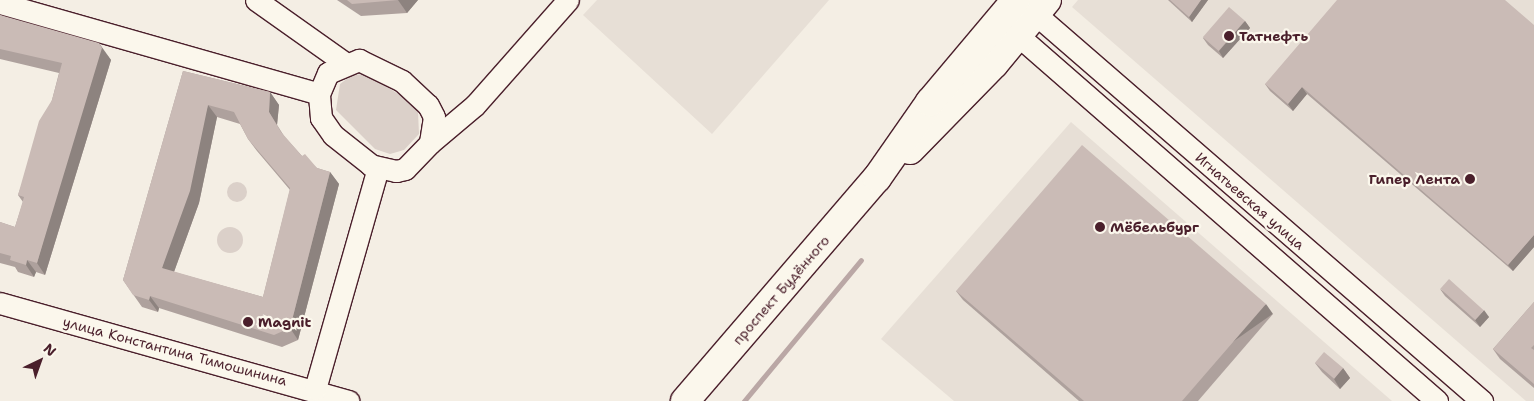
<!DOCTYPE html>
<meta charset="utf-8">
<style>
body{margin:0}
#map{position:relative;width:1534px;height:401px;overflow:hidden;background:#f4eee4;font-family:"Shantell Sans",sans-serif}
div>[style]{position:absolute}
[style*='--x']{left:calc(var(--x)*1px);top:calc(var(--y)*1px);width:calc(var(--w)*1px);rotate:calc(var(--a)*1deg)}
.built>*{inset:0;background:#e7dfd6}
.green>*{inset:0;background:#dbd0c9}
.round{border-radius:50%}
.stream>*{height:5px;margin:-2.5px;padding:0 2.5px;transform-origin:2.5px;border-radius:2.5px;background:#baa7a5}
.roads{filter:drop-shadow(1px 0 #4a1f2b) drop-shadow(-1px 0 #4a1f2b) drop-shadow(0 1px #4a1f2b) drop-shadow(0 -1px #4a1f2b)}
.minor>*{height:21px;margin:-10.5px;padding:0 10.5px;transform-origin:10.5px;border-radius:10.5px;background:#fbf7ec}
.major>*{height:28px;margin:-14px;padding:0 14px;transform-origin:14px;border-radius:14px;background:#fbf7ec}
.wall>*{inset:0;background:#aea19d}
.shaded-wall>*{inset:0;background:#8d837f;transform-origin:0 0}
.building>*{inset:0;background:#cabbb6;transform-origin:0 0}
.dots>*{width:14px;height:14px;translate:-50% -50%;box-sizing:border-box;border:2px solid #fbf7ec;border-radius:50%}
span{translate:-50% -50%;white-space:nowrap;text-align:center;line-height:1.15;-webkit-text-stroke:4.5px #fbf7ec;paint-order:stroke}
.poi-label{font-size:14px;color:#4a1f2b;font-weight:700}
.left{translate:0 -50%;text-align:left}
.right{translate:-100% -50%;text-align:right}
.street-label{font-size:14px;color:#4a1f2b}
.north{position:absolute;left:15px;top:336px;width:50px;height:50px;-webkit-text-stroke:4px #fbf7ec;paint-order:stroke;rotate:42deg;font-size:14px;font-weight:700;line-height:20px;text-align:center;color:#4a1f2b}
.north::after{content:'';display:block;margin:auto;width:18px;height:22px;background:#4a1f2b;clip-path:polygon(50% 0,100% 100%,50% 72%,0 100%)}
</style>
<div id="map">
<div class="built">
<div style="clip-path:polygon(597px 0,829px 0,712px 134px,583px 15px)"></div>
<div style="clip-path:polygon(1078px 0,1534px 0,1534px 401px,1526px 401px,1072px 7px)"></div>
<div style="clip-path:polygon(1071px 122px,1392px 401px,954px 401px,881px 339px)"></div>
</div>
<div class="green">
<div style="clip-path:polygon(367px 74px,409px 101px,418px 112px,419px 134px,404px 150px,390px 154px,375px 149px,336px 110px,340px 84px,352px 75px)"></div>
<div class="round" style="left:227px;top:182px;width:20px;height:20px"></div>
<div class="round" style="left:217px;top:227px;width:26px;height:26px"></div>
</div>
<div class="stream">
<div style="--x:744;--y:401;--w:183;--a:-50.3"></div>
</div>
<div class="roads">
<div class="minor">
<div style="--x:256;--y:0;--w:109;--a:35.3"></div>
<div style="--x:0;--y:3;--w:332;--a:15.9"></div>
<div style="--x:1025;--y:5;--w:605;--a:40.91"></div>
<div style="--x:1006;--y:25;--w:572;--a:41.1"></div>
<div style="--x:359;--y:60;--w:48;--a:26"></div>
<div style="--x:402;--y:81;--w:35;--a:43"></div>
<div style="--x:428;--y:105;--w:13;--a:63"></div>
<div style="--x:434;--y:117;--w:26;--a:99"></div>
<div style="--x:430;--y:143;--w:36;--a:134"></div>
<div style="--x:405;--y:169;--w:9;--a:167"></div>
<div style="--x:396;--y:171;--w:26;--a:-167"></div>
<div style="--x:371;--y:165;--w:48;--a:-141.7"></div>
<div style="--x:333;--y:135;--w:21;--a:-125"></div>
<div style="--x:321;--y:118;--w:24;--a:-95"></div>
<div style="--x:319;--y:94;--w:23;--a:-67"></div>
<div style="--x:328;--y:73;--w:34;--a:-23"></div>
<div style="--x:430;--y:143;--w:59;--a:-40.2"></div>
<div style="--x:475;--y:105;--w:140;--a:-48.5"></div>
<div style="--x:0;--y:303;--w:362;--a:15.7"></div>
<div style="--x:315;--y:389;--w:230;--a:-74.1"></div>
</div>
<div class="major">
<div style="--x:910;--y:150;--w:120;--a:-45.7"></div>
<div style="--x:994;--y:64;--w:83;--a:-50.4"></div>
<div style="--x:685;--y:401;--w:294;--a:-49.3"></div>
<div style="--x:877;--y:178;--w:93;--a:-55.1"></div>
<div style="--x:930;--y:102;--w:133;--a:-49.9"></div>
</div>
</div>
<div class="wall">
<div style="clip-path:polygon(337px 0,418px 0,407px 13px,361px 16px)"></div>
<div style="clip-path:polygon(1168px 0,1208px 0,1192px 22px)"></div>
<div style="clip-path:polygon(0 15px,108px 56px,111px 60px,45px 275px,36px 272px,34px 277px,18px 272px,15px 267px,0 263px,0 222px,15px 227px,23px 202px,18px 195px,52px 100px,59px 73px,0 59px)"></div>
<div style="clip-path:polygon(1245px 21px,1250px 28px,1223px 58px,1208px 45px,1203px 38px)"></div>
<div style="clip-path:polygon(1534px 25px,1534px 247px,1513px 271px,1307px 94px,1293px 111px,1270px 91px,1265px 84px)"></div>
<div style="clip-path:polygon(evenodd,183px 71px,270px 92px,279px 105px,277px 125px,284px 136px,302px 156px,317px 168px,330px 172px,339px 184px,298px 340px,282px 347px,159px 308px,158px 312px,142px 307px,123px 280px,183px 71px,217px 117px,240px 124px,248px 139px,257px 151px,290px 190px,263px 297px,174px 272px,199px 203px,217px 117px)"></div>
<div style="clip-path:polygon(1440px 289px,1489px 317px,1480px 327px,1445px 296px)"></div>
<div style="clip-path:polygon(956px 291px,1273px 314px,1198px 401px,1079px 401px,963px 300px)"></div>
<div style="clip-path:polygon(1534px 302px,1534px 388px,1500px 359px,1493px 349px)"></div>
<div style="clip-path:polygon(1315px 363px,1343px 368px,1350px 378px,1340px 389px,1322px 372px)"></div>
</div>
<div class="shaded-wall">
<div style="clip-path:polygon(398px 0,418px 0,407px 13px)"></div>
<div style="clip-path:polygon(1201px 0,1208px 0,1192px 22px,1189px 17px)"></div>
<div style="clip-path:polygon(1245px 21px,1250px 28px,1223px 58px,1219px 51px)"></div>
<div style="clip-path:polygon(99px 43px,111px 60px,45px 275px,37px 263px)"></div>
<div style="clip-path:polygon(1302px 87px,1307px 94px,1293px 111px,1288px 104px)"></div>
<div style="clip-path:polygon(270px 92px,279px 105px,277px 125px,289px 144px,269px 112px)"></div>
<div style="clip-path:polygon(208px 105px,217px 117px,199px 203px,171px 280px,162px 268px)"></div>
<div style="clip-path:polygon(330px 172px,339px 184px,298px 340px,290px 328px)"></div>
<div style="clip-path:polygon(1534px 235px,1534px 247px,1513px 271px,1508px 265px)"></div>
<div style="clip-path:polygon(27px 260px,36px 272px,34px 277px,26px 265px)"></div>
<div style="clip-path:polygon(150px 296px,159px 308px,158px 312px,149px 300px)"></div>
<div style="left:1266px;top:304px;width:12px;height:128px;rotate:55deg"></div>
<div style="clip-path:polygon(1484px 310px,1489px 317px,1480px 327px,1475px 320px)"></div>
<div style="clip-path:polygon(1343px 368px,1350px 378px,1340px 389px,1334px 379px)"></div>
</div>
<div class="building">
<div style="clip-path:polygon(347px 0,398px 0,352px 4px)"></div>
<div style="clip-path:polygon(1170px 0,1201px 0,1189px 17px)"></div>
<div style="clip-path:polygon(1337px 0,1505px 0,1534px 25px,1534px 235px,1508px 265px,1302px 87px,1288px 104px,1265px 84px)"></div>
<div style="left:1229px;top:7px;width:21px;height:40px;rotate:41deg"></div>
<div style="clip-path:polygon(0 15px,99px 43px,102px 48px,37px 263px,27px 260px,26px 265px,10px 260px,11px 256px,0 253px,0 222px,15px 227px,24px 197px,18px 195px,39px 121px,52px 100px,62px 63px,0 49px)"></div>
<div style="clip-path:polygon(evenodd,183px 71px,270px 92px,269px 112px,281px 132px,302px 156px,305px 154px,317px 168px,330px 172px,290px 328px,274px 335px,150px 296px,149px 300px,133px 295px,123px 280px,183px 71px,208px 105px,234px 112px,248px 139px,290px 188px,263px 297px,162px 268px,190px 191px,208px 105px)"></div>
<div style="clip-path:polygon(1082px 145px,1266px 304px,1182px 401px,1084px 401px,956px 291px)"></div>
<div style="left:1449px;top:279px;width:47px;height:13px;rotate:42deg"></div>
<div style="clip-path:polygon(1534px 302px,1534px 345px,1531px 348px,1534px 350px,1534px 384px,1493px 349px)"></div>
<div style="left:1324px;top:352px;width:25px;height:14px;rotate:40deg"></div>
</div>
<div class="dots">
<div style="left:1229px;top:36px;background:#4a1f2b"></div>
<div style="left:1470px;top:179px;background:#4a1f2b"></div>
<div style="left:1100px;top:227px;background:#4a1f2b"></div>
<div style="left:248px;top:322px;background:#4a1f2b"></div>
</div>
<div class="poi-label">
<span class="left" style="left:1239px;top:36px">Татнефть</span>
<span class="right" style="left:1460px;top:179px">Гипер Лента</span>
<span class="left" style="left:1110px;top:227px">Мёбельбург</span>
<span class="left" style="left:258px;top:322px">Magnit</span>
</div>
<div class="street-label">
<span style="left:1250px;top:201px;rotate:41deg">Игнатьевская улица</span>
<span style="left:781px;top:290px;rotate:-49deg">проспект Будённого</span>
<span style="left:175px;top:351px;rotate:15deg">улица Константина Тимошинина</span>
</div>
<div class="north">N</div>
</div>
